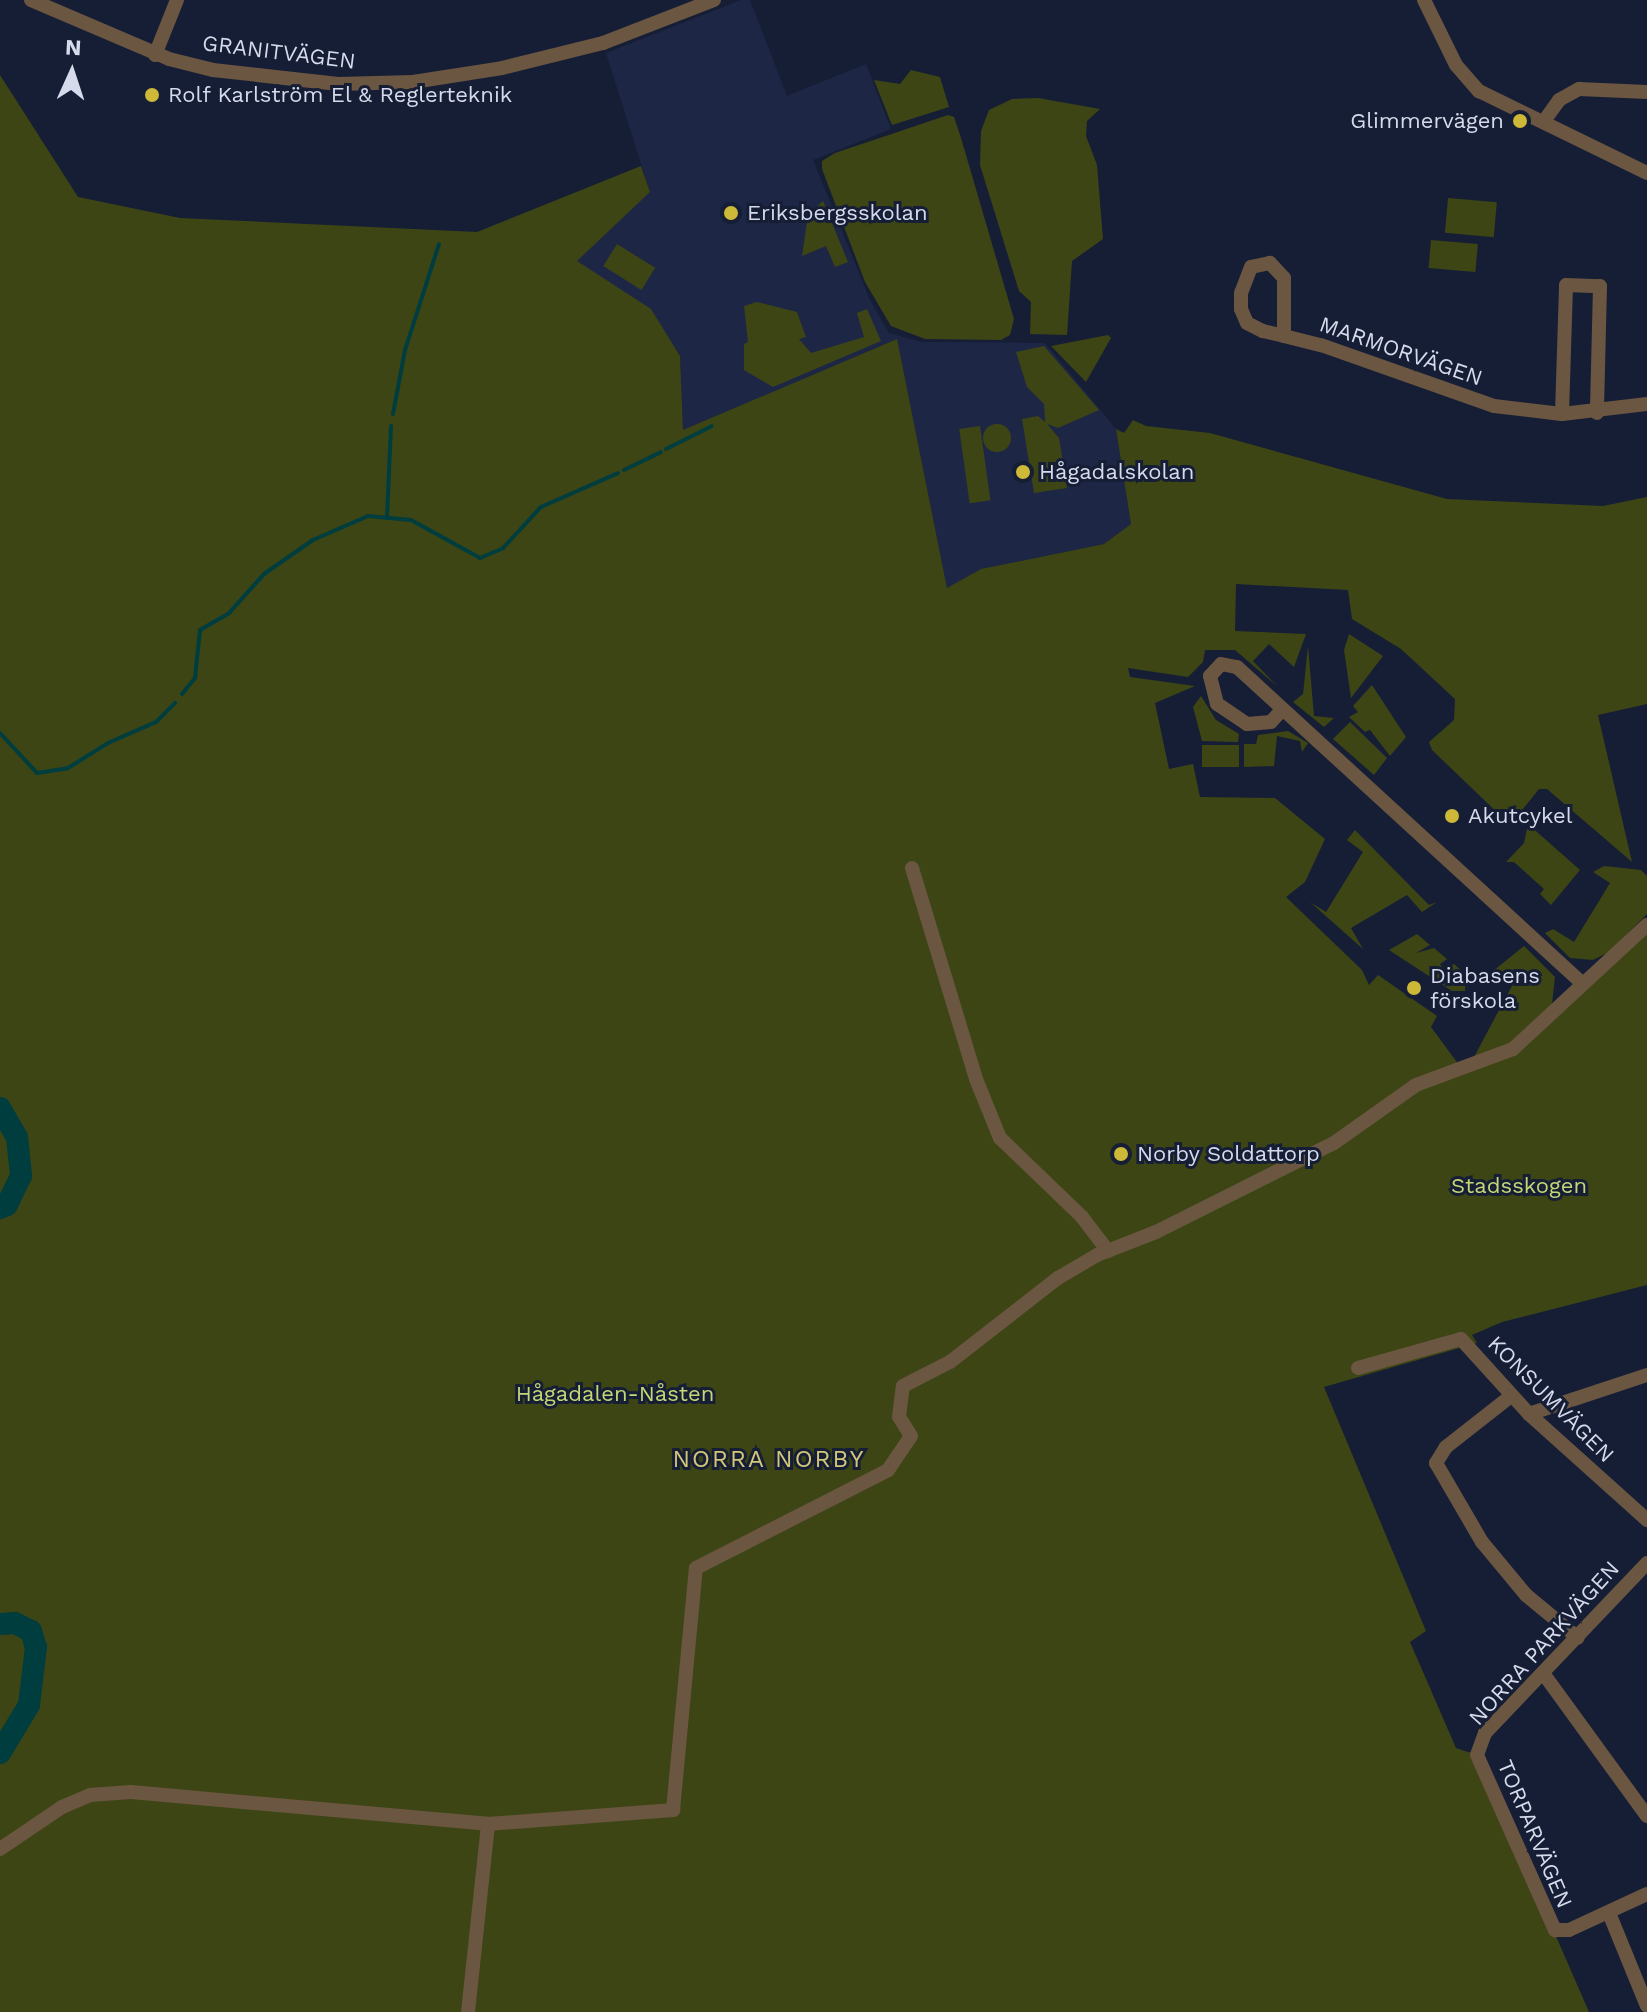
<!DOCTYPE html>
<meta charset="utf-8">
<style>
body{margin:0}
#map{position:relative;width:1647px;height:2012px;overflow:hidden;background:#161e36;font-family:"Work Sans",sans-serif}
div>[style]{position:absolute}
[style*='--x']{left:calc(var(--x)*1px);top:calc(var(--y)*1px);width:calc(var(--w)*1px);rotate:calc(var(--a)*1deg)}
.built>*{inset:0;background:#1d2745}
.green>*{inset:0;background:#3d4514;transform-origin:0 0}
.round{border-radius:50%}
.stream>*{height:4px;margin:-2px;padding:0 2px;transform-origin:2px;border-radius:2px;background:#003d3f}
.river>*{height:22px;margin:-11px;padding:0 11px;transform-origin:11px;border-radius:11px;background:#003d3f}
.street>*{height:14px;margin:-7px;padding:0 7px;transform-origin:7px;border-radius:7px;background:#6b5641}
.dots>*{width:22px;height:22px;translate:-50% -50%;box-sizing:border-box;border:4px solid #161e36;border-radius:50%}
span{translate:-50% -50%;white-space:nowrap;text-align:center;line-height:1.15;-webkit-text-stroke:6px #161e36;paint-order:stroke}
.street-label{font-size:22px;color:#d5dbeb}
.poi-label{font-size:22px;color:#d5dbeb}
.left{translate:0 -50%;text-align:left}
.right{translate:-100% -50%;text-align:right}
.park-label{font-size:22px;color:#c5d675}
.neighbourhood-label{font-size:24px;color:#d3c678;letter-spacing:2px}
.north{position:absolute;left:32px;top:32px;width:80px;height:80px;-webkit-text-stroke:6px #161e36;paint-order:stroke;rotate:3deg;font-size:22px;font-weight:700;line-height:32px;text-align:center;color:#d5dbeb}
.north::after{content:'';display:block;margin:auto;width:28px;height:36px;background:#d5dbeb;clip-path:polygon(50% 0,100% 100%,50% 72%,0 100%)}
</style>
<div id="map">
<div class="built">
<div style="clip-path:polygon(741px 0,750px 0,787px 96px,866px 64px,891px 129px,813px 160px,870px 300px,889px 333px,921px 342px,1045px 343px,1116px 429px,1131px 524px,1104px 544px,981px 569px,947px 589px,897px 339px,683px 431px,680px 356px,651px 310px,576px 261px,650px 192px,606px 53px)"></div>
</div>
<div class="green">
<div style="clip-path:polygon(911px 70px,940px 77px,949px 107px,892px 125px,874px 80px,900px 84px)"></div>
<div style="clip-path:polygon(0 75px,78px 197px,180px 218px,477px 232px,641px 166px,650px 192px,577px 261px,651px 309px,680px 356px,683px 430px,897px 339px,947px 588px,981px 569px,1104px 544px,1131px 524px,1116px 429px,1124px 433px,1133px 420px,1146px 426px,1210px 433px,1447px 499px,1603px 506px,1647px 497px,1647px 704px,1598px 715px,1632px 862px,1547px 789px,1539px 789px,1515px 819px,1504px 819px,1432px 750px,1429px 742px,1454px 720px,1455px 699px,1401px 649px,1352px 619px,1348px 590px,1236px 584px,1235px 631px,1306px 634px,1294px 667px,1269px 644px,1253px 661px,1277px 686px,1235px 650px,1205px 650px,1203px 662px,1188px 677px,1128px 668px,1130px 677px,1195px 686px,1155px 703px,1169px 769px,1193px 764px,1200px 797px,1275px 798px,1325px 839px,1305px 882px,1286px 897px,1362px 970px,1369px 985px,1378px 975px,1437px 1016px,1431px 1027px,1462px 1069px,1513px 1049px,1647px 925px,1647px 1285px,1502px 1322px,1472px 1335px,1477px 1343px,1324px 1387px,1426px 1631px,1410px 1642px,1456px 1748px,1477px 1755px,1589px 2012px,0 2012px)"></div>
<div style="clip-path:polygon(1038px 98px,1100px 109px,1087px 121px,1086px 136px,1097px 165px,1103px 239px,1072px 261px,1067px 335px,1030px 334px,1031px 302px,1019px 291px,980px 165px,981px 131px,989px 110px,1012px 99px)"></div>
<div style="clip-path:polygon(948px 115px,954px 117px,961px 138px,1014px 319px,1010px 335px,1001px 340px,925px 339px,891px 326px,865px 282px,822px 169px,822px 161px,835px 153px)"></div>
<div style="left:1448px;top:198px;width:49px;height:35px;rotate:5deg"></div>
<div style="clip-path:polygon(823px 201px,848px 262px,835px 267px,826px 246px,802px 256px,808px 215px)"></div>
<div style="left:1431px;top:240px;width:47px;height:28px;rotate:5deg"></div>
<div style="left:617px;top:244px;width:45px;height:26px;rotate:32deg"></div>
<div style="clip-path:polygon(757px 302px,797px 312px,806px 337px,799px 339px,811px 353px,864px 337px,857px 313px,867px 309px,881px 341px,773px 387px,744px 370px,744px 344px,748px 342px,744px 306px)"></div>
<div style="clip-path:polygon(1108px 335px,1111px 338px,1086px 382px,1051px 346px)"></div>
<div style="clip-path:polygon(1044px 346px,1099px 410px,1058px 428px,1047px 424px,1059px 438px,1067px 488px,1034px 493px,1022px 419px,1038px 416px,1045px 422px,1044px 404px,1027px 387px,1016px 352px)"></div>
<div class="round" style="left:983px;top:424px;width:28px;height:28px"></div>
<div style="left:980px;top:426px;width:75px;height:21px;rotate:82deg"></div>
<div style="clip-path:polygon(1349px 634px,1383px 656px,1351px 698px,1344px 650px)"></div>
<div style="clip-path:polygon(1308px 646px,1314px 716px,1334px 718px,1324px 727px,1293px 702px,1303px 694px)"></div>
<div style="clip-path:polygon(1372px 685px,1406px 737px,1390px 756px,1370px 730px,1365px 732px,1349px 717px,1358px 712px,1353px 706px)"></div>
<div style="clip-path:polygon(1201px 696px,1216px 720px,1239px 734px,1238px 742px,1202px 741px,1193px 707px)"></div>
<div style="clip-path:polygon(1350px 722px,1387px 758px,1374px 775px,1333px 739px)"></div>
<div style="clip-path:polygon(1288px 731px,1308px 743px,1302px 752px,1300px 741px,1277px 736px,1274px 766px,1244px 767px,1244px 744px,1256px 744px,1258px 735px)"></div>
<div style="left:1239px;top:745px;width:22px;height:37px;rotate:90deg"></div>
<div style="clip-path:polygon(1528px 824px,1580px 870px,1551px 905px,1540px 894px,1544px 889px,1514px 862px,1506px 862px,1524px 843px)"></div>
<div style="clip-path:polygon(1355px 830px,1429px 905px,1437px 902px,1422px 912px,1407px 895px,1351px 928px,1363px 949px,1310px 902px,1326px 912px,1363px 852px,1347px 840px)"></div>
<div style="clip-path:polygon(1604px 866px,1641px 870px,1647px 876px,1647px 914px,1609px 952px,1593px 960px,1570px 958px,1545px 933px,1553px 929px,1574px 942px,1610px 883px,1593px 872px)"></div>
<div style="clip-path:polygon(1417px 934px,1430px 945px,1416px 953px,1434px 948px,1447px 959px,1440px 964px,1444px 971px,1454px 964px,1463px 972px,1455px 982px,1460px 986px,1466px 974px,1465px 991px,1452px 991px,1389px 950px)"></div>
<div style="clip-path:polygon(1524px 946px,1555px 977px,1552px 1004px,1515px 1042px,1474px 1057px,1513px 984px,1493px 971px)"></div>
</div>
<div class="stream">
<div style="--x:393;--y:414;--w:65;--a:-79.4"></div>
<div style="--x:405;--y:350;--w:111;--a:-72.2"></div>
<div style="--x:666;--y:449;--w:51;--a:-26.6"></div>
<div style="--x:624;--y:470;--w:41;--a:-25.9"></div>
<div style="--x:387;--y:518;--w:92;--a:-87.5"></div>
<div style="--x:182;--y:694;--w:21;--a:-51"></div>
<div style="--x:195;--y:678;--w:48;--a:-84.1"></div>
<div style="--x:200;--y:630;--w:34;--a:-30"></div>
<div style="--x:229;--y:613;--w:52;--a:-48.1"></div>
<div style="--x:264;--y:574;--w:60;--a:-34.8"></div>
<div style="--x:313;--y:540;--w:60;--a:-23.6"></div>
<div style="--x:368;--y:516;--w:43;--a:5.3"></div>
<div style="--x:411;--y:520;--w:79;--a:28.8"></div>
<div style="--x:480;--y:558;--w:25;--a:-23"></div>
<div style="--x:503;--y:548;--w:56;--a:-47.2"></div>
<div style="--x:541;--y:507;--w:84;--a:-23.8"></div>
<div style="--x:0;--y:733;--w:54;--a:47.2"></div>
<div style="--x:37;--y:773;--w:31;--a:-9"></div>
<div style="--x:68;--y:768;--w:47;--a:-32"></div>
<div style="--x:108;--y:743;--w:52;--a:-23.6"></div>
<div style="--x:156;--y:722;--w:27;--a:-45"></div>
</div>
<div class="river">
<div style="--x:0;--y:1108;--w:34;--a:60"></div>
<div style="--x:17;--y:1137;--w:39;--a:84"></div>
<div style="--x:21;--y:1176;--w:32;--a:116"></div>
<div style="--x:7;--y:1205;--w:8;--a:157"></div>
<div style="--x:0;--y:1624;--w:15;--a:-4"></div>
<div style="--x:15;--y:1623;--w:18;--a:27"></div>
<div style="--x:31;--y:1631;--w:17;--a:73"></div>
<div style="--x:36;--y:1647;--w:58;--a:96.9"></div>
<div style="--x:29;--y:1705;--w:56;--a:121.1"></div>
</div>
<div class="street">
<div style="--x:31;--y:0;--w:150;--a:23.1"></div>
<div style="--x:169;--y:59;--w:45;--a:14"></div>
<div style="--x:213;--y:70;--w:126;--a:6.4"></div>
<div style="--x:338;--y:84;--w:75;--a:-1.5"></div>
<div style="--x:413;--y:82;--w:90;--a:-8.9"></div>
<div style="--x:502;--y:68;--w:104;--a:-13.9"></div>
<div style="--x:603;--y:43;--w:119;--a:-21.2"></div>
<div style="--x:1424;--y:0;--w:72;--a:63.8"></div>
<div style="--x:1456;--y:65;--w:35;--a:49"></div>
<div style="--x:1479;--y:91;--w:187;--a:26"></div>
<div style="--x:155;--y:55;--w:59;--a:-68.2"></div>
<div style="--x:1544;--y:121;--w:26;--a:-54"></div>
<div style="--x:1559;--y:100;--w:23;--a:-29"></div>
<div style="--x:1579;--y:89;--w:68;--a:2.5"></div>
<div style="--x:1284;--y:336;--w:58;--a:-90"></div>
<div style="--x:1284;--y:278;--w:21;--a:-133"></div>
<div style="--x:1270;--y:263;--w:19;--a:168"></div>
<div style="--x:1251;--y:267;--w:28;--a:111"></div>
<div style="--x:1241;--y:293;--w:16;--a:90"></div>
<div style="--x:1241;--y:309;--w:15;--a:67"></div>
<div style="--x:1247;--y:323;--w:18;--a:27"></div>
<div style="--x:1263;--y:331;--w:22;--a:13"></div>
<div style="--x:1284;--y:336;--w:38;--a:14"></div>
<div style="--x:1321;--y:345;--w:183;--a:19.4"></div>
<div style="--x:1494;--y:406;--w:68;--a:6.7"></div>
<div style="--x:1562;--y:414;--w:86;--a:-6.7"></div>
<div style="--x:1562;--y:414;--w:129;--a:-88.2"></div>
<div style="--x:1566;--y:285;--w:34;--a:2"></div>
<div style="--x:1600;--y:286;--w:127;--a:91.4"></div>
<div style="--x:1282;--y:710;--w:16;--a:133"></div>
<div style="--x:1271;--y:722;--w:24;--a:175"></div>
<div style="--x:1247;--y:724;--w:36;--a:-146"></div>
<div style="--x:1217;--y:704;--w:29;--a:-104"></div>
<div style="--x:1210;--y:676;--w:16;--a:-47"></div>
<div style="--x:1221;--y:664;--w:16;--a:11"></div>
<div style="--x:1237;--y:667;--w:469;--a:42.5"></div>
<div style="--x:912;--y:868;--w:220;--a:73.1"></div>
<div style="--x:976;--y:1079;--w:64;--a:67.9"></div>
<div style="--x:1000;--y:1138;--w:114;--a:43.9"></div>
<div style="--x:1082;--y:1217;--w:43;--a:52.6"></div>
<div style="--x:1358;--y:1368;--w:107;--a:-15.7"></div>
<div style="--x:1461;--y:1339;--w:101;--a:47.8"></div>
<div style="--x:1529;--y:1414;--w:159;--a:41.9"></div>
<div style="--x:1511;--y:1396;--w:83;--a:141.9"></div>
<div style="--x:1446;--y:1447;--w:19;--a:122"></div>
<div style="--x:1436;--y:1463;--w:91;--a:59.8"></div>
<div style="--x:1482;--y:1542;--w:69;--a:50.3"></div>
<div style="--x:1526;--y:1595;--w:67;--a:39.6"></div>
<div style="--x:1529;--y:1414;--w:124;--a:-18.3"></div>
<div style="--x:1647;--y:1563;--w:235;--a:133.6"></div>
<div style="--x:1485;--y:1733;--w:23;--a:110"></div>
<div style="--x:1477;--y:1755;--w:192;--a:66"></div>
<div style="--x:1555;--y:1930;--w:14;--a:0"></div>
<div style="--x:1569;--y:1930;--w:86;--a:-24.8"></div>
<div style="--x:1543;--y:1673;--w:177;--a:54"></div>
<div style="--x:0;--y:1849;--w:75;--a:-34.1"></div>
<div style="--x:62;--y:1807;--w:30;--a:-23"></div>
<div style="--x:90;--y:1795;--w:41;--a:-4.2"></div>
<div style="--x:131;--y:1792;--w:358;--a:5.1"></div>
<div style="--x:1609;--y:1913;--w:100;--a:67.8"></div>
<div style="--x:468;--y:2012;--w:189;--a:-83.9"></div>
<div style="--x:488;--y:1824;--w:186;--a:-4.3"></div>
<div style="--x:673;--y:1810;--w:243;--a:-84.6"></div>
<div style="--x:696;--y:1568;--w:216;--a:-27"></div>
<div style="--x:888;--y:1470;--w:41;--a:-55.9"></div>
<div style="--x:911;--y:1436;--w:22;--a:-122"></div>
<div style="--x:899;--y:1417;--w:31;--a:-83"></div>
<div style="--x:903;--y:1386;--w:53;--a:-27.1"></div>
<div style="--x:950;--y:1362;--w:137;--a:-37.9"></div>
<div style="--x:1058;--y:1278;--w:45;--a:-30.5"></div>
<div style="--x:1097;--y:1255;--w:63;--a:-21.3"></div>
<div style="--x:1156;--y:1232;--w:199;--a:-26.6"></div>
<div style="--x:1334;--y:1143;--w:100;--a:-35.3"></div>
<div style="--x:1416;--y:1085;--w:103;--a:-20.4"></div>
<div style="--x:1513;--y:1049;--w:183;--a:-42.8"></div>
</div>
<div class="dots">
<div style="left:152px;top:95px;background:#ceb837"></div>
<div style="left:1520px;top:121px;background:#ceb837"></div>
<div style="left:731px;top:213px;background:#ceb837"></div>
<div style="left:1023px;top:472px;background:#ceb837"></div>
<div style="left:1452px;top:816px;background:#ceb837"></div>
<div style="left:1414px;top:988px;background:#ceb837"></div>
<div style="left:1121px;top:1154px;background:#ceb837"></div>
</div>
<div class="street-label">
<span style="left:279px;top:52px;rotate:7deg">GRANITVÄGEN</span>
<span style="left:1401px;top:351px;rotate:19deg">MARMORVÄGEN</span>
<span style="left:1551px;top:1399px;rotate:45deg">KONSUMVÄGEN</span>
<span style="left:1544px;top:1643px;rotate:-48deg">NORRA PARKVÄGEN</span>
<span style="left:1535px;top:1834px;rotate:67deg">TORPARVÄGEN</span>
</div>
<div class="poi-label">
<span class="left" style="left:168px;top:95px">Rolf Karlström El &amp; Reglerteknik</span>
<span class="right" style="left:1504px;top:121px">Glimmervägen</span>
<span class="left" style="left:747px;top:213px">Eriksbergsskolan</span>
<span class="left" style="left:1039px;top:472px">Hågadalskolan</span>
<span class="left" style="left:1468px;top:816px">Akutcykel</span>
<span class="left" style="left:1430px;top:988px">Diabasens<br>förskola</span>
<span class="left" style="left:1137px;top:1154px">Norby Soldattorp</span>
</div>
<div class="park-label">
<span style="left:1519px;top:1186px">Stadsskogen</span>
<span style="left:615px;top:1394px">Hågadalen-Nåsten</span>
</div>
<div class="neighbourhood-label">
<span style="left:769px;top:1460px">NORRA NORBY</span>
</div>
<div class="north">N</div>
</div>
